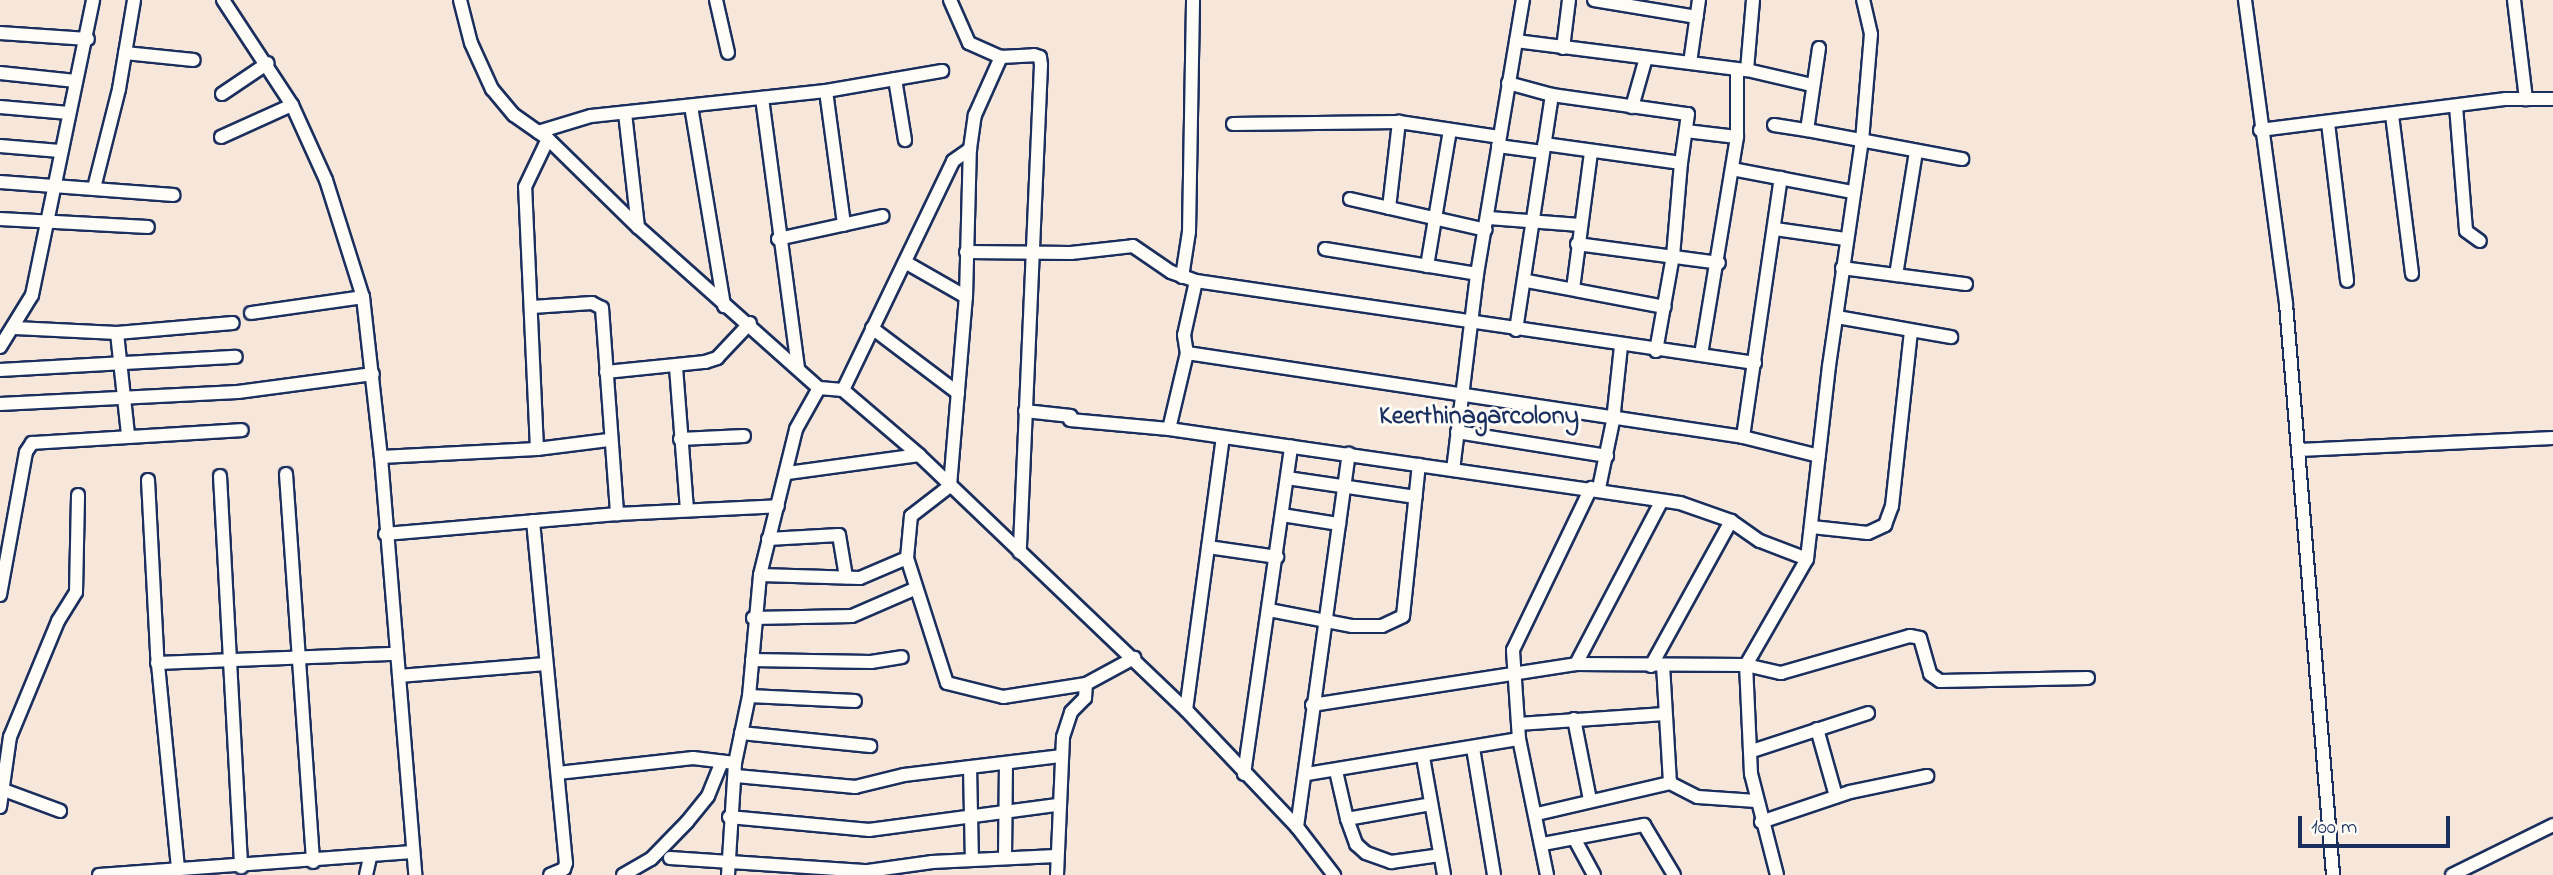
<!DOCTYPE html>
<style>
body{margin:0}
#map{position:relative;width:2553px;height:875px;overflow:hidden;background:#f6e7da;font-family:"Indie Flower",sans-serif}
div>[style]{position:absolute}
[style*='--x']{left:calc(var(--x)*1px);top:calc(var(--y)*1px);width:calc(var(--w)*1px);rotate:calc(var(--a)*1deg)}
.roads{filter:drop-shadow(2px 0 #1b2f5e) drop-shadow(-2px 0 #1b2f5e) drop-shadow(0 2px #1b2f5e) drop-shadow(0 -2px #1b2f5e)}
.minor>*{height:12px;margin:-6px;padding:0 6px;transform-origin:6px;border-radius:6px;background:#fdfcf7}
span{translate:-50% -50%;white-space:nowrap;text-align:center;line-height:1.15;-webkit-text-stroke:6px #fdfcf7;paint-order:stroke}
.neighbourhood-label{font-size:26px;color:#1b2f5e;font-weight:700}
.scale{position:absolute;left:2298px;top:816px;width:152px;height:32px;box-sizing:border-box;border:4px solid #1b2f5e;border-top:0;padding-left:9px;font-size:21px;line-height:24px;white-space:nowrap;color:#1b2f5e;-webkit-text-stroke:5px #fdfcf7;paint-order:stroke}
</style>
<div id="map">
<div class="roads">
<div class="minor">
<div style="--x:223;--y:0;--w:126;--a:56.7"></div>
<div style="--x:292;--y:105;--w:82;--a:65.6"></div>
<div style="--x:326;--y:180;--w:123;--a:72.5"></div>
<div style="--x:363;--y:297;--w:161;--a:83.6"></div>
<div style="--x:381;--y:457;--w:419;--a:85.3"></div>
<div style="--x:460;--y:0;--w:44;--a:75.7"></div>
<div style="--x:471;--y:43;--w:51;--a:65.5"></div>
<div style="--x:492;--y:89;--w:34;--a:50"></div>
<div style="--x:514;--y:115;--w:42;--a:35.2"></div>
<div style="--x:548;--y:139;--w:126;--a:44.4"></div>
<div style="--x:638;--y:227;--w:242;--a:41.7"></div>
<div style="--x:819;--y:388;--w:24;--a:5"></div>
<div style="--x:843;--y:390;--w:100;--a:40.5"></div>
<div style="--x:919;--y:455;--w:369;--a:43.7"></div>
<div style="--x:1186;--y:710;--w:161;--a:46.5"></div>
<div style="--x:1297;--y:827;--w:61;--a:52.4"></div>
<div style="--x:716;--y:0;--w:54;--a:77.2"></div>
<div style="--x:950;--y:0;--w:47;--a:66.2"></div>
<div style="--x:969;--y:43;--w:35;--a:24"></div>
<div style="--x:1001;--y:57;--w:33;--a:-3"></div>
<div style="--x:1034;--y:55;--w:6;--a:18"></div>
<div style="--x:1040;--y:57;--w:8;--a:83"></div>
<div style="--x:1041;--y:65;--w:488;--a:92.5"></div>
<div style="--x:1594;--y:0;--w:104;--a:9.4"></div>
<div style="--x:2245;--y:0;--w:307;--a:82.3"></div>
<div style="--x:2286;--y:304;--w:573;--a:85.29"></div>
<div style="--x:2514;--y:0;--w:100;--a:83.1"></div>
<div style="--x:0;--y:33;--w:88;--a:3.9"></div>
<div style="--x:1516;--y:41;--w:233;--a:7.2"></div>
<div style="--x:1747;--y:70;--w:67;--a:13"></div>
<div style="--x:1563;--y:48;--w:48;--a:-82.9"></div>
<div style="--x:1819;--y:48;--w:83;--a:98.3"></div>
<div style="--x:1807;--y:130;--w:158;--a:10.6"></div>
<div style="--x:125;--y:53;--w:69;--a:5.8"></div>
<div style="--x:1690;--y:63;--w:64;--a:-81.9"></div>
<div style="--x:1737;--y:70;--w:67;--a:90"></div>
<div style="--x:1747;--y:70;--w:70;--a:-85.1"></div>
<div style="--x:0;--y:73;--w:76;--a:6"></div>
<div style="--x:895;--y:79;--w:62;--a:80.7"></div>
<div style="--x:1508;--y:83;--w:46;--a:15.3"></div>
<div style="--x:1552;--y:95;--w:137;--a:8"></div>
<div style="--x:1688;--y:114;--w:49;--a:98.1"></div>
<div style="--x:1681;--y:163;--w:138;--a:-172.1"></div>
<div style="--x:826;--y:91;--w:135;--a:82.3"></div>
<div style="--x:222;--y:94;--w:55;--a:-34"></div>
<div style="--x:762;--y:98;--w:272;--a:82.4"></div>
<div style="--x:691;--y:106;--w:203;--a:80.6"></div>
<div style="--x:2456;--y:106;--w:125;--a:85.4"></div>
<div style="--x:2466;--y:231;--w:17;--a:36"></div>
<div style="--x:0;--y:107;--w:69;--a:5"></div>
<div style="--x:1632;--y:107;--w:51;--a:-74.1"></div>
<div style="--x:625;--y:113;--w:115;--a:83.5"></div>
<div style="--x:2392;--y:115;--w:160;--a:82.8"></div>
<div style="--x:2328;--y:123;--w:159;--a:83.1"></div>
<div style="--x:1233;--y:124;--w:166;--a:-0.7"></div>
<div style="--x:1399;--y:122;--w:101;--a:8.5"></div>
<div style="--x:1774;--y:125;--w:33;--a:9"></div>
<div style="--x:2260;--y:130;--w:248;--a:-7.2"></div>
<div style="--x:2506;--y:99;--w:47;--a:0"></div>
<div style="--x:1686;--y:131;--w:51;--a:6.7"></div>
<div style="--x:1737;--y:137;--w:220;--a:99.4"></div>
<div style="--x:538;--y:132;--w:55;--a:-16.8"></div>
<div style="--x:591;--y:116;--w:236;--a:-6.1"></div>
<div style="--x:826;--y:91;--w:118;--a:-9.8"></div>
<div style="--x:221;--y:137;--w:78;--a:-24.3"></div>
<div style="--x:0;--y:146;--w:60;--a:4.8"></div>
<div style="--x:1498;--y:146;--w:45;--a:7.6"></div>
<div style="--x:1732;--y:169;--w:123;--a:10.8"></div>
<div style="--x:0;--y:182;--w:174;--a:4.3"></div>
<div style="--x:94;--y:188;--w:102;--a:-75.8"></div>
<div style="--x:119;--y:89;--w:90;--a:-80.4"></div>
<div style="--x:1350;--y:199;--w:139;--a:12.8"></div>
<div style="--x:1389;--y:208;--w:87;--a:-83.4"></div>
<div style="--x:1489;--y:218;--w:91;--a:4.4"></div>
<div style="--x:0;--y:219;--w:148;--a:3.1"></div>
<div style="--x:1775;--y:229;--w:71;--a:8.1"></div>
<div style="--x:778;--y:239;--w:107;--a:-12.4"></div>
<div style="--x:1577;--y:244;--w:143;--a:7.6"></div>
<div style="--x:1325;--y:249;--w:154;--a:9.3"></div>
<div style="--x:966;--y:252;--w:105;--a:0.5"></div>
<div style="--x:1071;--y:253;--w:62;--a:-6.4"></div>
<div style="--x:1133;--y:246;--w:46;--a:34.4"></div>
<div style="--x:1171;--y:272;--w:27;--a:20"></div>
<div style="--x:1196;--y:281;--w:565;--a:8.35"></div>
<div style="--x:905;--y:262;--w:70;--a:29.8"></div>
<div style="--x:1427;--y:266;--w:138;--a:-80.4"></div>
<div style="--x:1842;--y:268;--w:125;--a:7.4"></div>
<div style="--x:1896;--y:275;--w:125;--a:-80.8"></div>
<div style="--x:1182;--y:277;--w:46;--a:-81.2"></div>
<div style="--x:1189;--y:232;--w:232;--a:-89"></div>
<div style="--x:1196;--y:281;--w:55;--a:102.5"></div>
<div style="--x:1184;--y:335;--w:18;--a:81"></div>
<div style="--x:1187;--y:353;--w:78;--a:103.3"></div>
<div style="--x:1169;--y:429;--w:516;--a:8.24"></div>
<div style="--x:1680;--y:503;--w:54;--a:19.4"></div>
<div style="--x:1731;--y:521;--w:35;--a:35"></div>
<div style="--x:1760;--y:541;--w:50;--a:21"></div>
<div style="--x:1527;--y:281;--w:140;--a:10.7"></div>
<div style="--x:1573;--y:289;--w:138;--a:-82.5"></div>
<div style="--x:532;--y:307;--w:60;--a:-3.8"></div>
<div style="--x:592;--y:303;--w:11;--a:27"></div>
<div style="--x:602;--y:308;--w:207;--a:85.8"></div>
<div style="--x:251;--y:313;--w:113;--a:-8.1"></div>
<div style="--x:1837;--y:317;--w:116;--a:10"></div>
<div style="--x:15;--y:328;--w:102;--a:2.8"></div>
<div style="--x:117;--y:333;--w:116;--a:-4.9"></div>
<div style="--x:872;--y:328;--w:108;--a:37.1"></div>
<div style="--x:1516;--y:330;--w:238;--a:-81.3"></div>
<div style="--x:117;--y:333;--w:103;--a:83.8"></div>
<div style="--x:0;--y:347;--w:61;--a:-58.4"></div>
<div style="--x:32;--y:295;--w:301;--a:-78.3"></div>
<div style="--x:1656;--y:351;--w:97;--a:-79.9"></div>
<div style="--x:1673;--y:256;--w:93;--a:-85.1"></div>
<div style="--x:1187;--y:353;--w:562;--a:8.59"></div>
<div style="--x:1743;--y:437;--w:78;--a:14"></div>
<div style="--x:676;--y:367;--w:142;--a:85.6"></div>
<div style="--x:0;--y:370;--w:236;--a:-3.2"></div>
<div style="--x:606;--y:372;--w:100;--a:-5.8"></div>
<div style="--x:705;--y:362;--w:13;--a:-18"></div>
<div style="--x:717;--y:358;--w:48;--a:-46.7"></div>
<div style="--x:843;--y:390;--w:254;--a:-64.3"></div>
<div style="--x:953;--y:161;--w:21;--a:-35"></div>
<div style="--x:970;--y:149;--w:34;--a:-82"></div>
<div style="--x:975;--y:115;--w:64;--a:-65.9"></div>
<div style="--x:0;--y:404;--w:238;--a:-2.9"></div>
<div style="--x:238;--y:392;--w:136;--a:-7.6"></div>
<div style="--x:1025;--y:411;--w:46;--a:6.2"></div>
<div style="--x:1070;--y:420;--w:99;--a:5.2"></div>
<div style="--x:1457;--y:432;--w:152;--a:9.1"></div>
<div style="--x:1743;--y:437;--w:262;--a:-81.7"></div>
<div style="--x:680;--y:439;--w:64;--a:-2.7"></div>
<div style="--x:537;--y:449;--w:262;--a:-92.6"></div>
<div style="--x:525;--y:187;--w:53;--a:-64.4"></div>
<div style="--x:2300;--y:450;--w:253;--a:-2.7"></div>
<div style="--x:381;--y:457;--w:156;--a:-2.9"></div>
<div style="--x:537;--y:449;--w:72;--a:-7.2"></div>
<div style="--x:1453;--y:470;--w:197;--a:-83"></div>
<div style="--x:1477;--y:274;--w:278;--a:-80.5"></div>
<div style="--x:788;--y:473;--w:132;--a:-7.8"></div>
<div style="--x:286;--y:474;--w:389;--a:86"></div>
<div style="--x:220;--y:476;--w:392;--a:86.9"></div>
<div style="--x:1287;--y:478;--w:130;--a:8.4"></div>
<div style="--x:148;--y:480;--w:174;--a:87"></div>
<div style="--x:157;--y:654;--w:217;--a:84.4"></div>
<div style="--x:1599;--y:488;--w:68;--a:-78.2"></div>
<div style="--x:1613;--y:421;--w:75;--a:-83.9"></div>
<div style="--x:1282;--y:515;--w:58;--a:9"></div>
<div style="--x:533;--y:521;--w:344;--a:84.5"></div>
<div style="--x:566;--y:863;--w:6;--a:108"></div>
<div style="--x:564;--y:869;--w:15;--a:157"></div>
<div style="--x:1812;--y:527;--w:56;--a:6.1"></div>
<div style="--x:1868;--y:533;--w:19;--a:-25"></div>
<div style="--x:1885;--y:525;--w:20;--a:-70"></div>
<div style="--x:1892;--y:506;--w:175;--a:-83.8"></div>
<div style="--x:385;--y:534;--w:233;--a:-4.9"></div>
<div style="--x:617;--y:514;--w:161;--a:-2.8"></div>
<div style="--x:768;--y:539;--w:71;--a:-3.2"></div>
<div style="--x:839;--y:535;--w:43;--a:80.5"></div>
<div style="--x:1208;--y:547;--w:70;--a:8.2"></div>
<div style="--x:907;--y:558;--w:131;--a:72.3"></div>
<div style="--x:947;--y:683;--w:58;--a:14"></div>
<div style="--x:1003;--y:697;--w:84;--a:-8.9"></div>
<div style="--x:1086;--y:684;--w:55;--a:-28.4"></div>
<div style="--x:760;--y:575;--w:100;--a:1.7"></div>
<div style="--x:860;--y:578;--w:51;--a:-23.1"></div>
<div style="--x:907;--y:558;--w:42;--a:-84.6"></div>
<div style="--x:911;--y:516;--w:49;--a:-37.6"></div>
<div style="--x:950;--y:486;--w:190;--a:-85.2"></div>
<div style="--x:966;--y:297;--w:148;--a:-88.5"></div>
<div style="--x:0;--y:595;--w:145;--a:-79.7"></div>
<div style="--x:26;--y:452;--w:11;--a:-56"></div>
<div style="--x:32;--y:443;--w:210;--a:-3.5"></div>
<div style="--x:1269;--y:610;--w:85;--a:10.9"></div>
<div style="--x:1352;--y:626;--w:30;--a:0"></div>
<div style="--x:1382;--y:626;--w:23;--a:-25"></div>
<div style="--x:1403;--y:616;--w:152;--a:-84"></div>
<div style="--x:753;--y:618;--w:99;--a:-1.2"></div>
<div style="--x:852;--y:616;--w:68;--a:-23.5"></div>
<div style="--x:752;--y:660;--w:119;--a:1"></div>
<div style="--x:871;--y:662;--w:31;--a:-9"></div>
<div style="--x:157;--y:663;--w:239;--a:-2.2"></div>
<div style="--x:1576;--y:664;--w:183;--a:-62.3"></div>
<div style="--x:1663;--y:665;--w:118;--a:86.6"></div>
<div style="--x:1651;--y:666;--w:166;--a:-61.1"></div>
<div style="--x:399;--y:676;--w:147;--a:-4.7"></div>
<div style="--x:749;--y:696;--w:106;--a:2.7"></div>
<div style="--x:1312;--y:705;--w:267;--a:-8.8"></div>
<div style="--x:1576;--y:664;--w:170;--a:0.3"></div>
<div style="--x:1746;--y:665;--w:36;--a:13"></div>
<div style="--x:1781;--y:673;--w:134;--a:-16"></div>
<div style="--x:1910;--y:636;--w:10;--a:11"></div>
<div style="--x:1920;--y:638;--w:37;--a:74"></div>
<div style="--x:1930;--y:674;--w:12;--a:35"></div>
<div style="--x:1940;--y:681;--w:148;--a:-1.2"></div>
<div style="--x:1186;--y:710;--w:275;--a:-82.3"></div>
<div style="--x:1574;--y:719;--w:83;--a:78.8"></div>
<div style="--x:1518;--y:724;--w:147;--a:-3.9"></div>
<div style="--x:1817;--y:729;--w:70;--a:74.2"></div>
<div style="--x:741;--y:733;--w:130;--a:5.8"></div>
<div style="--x:1473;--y:748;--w:129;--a:80.6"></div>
<div style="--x:1752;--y:751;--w:122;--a:-18.1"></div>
<div style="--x:1423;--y:757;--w:120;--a:79.9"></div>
<div style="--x:970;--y:767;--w:93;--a:88.8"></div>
<div style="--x:1336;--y:771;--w:49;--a:77.1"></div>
<div style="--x:1347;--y:819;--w:27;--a:70"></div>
<div style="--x:1356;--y:844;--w:13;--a:42"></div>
<div style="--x:1366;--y:853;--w:27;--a:20"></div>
<div style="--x:1391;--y:862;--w:49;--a:-8.1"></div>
<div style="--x:558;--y:773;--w:136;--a:-6.3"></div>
<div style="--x:693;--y:758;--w:42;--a:6.8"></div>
<div style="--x:1244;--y:774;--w:331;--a:-81.8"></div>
<div style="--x:1307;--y:774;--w:215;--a:-9.4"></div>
<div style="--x:736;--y:776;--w:120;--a:5.3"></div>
<div style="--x:855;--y:787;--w:50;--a:-13.8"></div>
<div style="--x:904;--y:775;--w:157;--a:-6.9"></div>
<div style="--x:1;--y:789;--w:63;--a:20.4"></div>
<div style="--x:0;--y:807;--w:71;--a:-81.9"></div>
<div style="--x:10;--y:737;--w:126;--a:-67.5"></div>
<div style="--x:58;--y:621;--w:34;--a:-58"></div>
<div style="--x:76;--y:592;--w:97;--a:-88.8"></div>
<div style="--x:1537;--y:814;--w:137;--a:-13.1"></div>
<div style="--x:1670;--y:783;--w:31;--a:27"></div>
<div style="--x:1698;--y:797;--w:58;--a:3.9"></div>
<div style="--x:729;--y:817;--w:141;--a:5.3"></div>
<div style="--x:869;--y:830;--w:190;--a:-7.6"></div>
<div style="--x:1347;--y:819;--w:85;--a:-10.1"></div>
<div style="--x:1761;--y:822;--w:94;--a:-18.6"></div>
<div style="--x:1850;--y:792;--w:79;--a:-11.7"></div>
<div style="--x:1297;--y:827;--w:377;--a:-82.1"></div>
<div style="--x:1574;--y:838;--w:42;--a:61.6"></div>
<div style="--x:1543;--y:844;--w:103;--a:-10.7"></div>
<div style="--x:1644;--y:825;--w:58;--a:59"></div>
<div style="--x:670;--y:858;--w:198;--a:3.8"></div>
<div style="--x:868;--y:871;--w:65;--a:-8"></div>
<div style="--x:932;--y:862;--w:124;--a:-2.8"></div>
<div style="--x:1005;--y:858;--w:95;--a:-89.4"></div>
<div style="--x:99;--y:875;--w:314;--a:-4.2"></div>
<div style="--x:366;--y:875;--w:18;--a:-77"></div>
<div style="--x:623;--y:875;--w:32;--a:-30"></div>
<div style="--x:651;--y:859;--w:52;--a:-45.8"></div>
<div style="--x:687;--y:822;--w:33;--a:-51"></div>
<div style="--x:708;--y:796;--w:37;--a:-68"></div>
<div style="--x:728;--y:875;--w:112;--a:-86.4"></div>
<div style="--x:735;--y:763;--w:68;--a:-78.2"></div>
<div style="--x:749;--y:696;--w:121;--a:-84.8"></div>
<div style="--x:760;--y:575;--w:150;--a:-76.1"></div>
<div style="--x:796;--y:429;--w:47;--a:-60.7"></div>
<div style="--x:1057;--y:875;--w:138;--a:-87.5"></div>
<div style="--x:1063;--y:737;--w:26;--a:-72"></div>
<div style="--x:1071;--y:712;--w:20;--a:-45"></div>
<div style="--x:1085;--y:698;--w:14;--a:-86"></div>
<div style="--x:1547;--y:875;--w:139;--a:-101.6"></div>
<div style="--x:1519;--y:739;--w:89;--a:-93.9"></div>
<div style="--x:1513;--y:650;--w:180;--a:-64.3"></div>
<div style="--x:1777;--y:875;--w:104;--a:-104.4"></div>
<div style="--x:1751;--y:774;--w:109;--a:-92.6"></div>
<div style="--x:1746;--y:665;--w:122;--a:-60.1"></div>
<div style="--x:1807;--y:559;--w:194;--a:-83.5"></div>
<div style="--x:1829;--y:366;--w:227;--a:-81.7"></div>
<div style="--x:1862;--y:141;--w:107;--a:-85.2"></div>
<div style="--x:1871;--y:34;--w:35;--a:-103"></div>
<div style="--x:2452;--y:875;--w:113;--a:-26.3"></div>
</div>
</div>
<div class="neighbourhood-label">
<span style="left:1479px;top:418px">Keerthinagarcolony</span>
</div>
<div class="scale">100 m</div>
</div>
